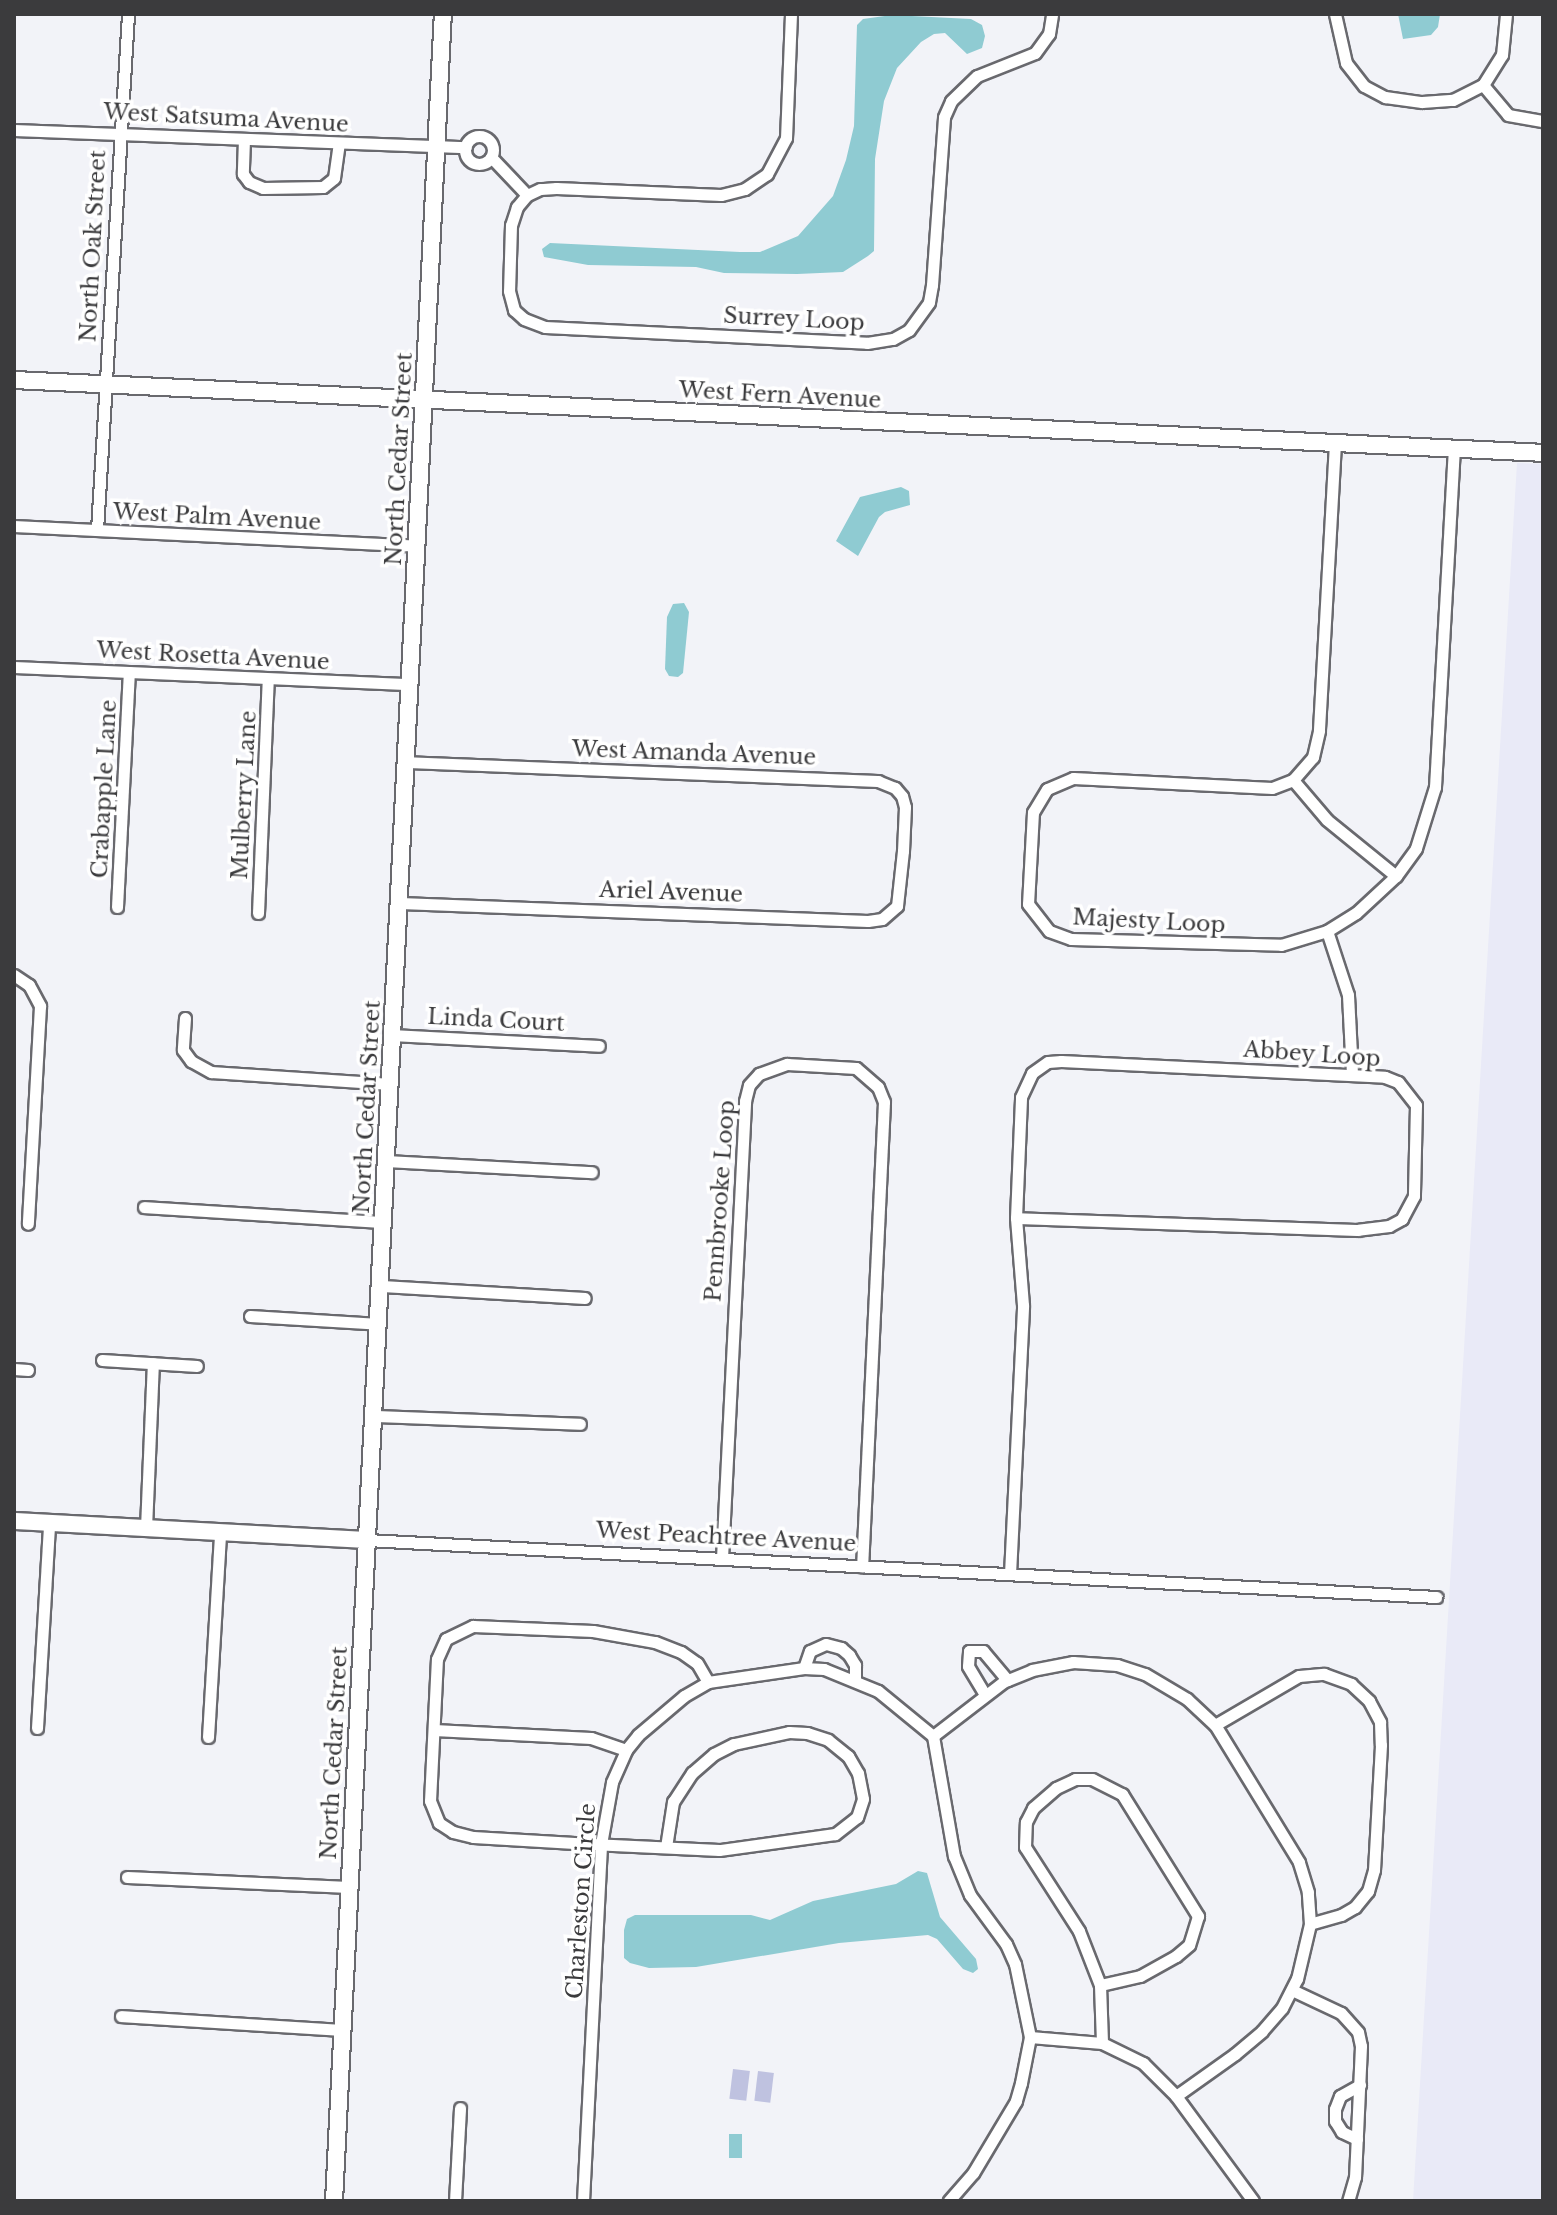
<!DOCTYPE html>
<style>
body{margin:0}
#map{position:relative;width:1557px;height:2215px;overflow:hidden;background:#f2f3f8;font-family:"Libre Baskerville",serif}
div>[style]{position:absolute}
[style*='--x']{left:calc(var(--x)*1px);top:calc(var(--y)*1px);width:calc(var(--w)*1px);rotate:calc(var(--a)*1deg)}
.built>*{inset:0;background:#e9eaf7}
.green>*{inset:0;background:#bfc2e0;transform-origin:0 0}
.water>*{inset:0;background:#8fcbd2;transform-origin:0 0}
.roads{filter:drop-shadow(2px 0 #69696e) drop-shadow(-2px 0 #69696e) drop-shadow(0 2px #69696e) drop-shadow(0 -2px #69696e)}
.street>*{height:11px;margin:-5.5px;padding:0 5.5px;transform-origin:5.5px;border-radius:5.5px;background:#fff}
.street>.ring{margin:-5.5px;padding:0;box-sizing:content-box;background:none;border:11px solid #fff;border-radius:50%}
.secondary>*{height:16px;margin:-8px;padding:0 8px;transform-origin:8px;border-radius:8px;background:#fff}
span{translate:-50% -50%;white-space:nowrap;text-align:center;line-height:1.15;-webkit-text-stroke:7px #fff;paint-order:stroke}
.street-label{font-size:22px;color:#3b3b3d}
.frame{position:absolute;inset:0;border:16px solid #3b3b3d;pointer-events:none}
</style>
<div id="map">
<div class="built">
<div style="clip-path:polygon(1517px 463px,1543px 464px,1543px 2201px,1413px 2201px)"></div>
</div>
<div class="green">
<div style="left:733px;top:2069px;width:17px;height:30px;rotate:7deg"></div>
<div style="left:758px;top:2071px;width:16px;height:30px;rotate:7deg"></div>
</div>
<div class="water">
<div style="clip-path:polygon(1398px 14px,1440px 14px,1438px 27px,1431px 35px,1403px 39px)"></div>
<div style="clip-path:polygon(892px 15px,971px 19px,982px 25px,985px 36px,982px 48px,967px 54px,945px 33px,934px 34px,921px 42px,897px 68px,884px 101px,875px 159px,874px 251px,868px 256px,843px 272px,797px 274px,724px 273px,696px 267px,588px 265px,544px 257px,542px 249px,550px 243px,740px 252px,760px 252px,798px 236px,833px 196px,846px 160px,854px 126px,857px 25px,863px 19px)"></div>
<div style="clip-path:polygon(901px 487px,909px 491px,910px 505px,885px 512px,879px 517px,858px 556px,836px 541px,860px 497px)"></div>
<div style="clip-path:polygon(684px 603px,689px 612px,683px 673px,678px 677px,669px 676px,665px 669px,667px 617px,673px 604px)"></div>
<div style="clip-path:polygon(918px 1871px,927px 1873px,940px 1917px,976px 1959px,978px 1969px,973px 1973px,963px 1969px,937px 1939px,928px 1935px,839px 1943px,696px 1967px,649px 1968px,630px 1963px,624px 1958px,624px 1930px,627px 1919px,635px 1915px,751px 1915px,770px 1920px,813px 1901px,896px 1884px)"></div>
<div style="left:729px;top:2134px;width:13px;height:24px"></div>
</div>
<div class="roads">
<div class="street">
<div style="--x:791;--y:14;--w:124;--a:92.3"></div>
<div style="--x:786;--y:138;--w:41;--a:117.8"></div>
<div style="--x:767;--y:174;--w:27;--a:146"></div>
<div style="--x:745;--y:189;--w:25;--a:166"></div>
<div style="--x:721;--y:195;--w:165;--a:-177.6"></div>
<div style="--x:556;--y:188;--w:16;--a:176"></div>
<div style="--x:540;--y:189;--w:14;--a:155"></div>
<div style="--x:527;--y:195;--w:16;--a:130"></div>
<div style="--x:517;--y:207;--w:19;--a:108"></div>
<div style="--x:511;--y:225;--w:66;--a:91.7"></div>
<div style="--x:509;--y:291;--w:20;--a:75"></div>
<div style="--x:514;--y:310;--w:13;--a:42"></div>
<div style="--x:524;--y:319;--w:22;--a:21"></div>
<div style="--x:545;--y:327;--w:322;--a:2.8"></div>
<div style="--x:867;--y:343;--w:26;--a:-9"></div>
<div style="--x:893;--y:339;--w:18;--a:-29"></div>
<div style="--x:909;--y:330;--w:34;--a:-54"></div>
<div style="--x:929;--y:302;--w:17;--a:-80"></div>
<div style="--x:932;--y:285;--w:168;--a:-85.9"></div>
<div style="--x:944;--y:117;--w:17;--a:-66"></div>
<div style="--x:951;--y:101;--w:36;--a:-44"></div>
<div style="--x:977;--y:76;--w:62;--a:-21.6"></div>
<div style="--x:1035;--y:53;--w:24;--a:-54"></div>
<div style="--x:1049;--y:34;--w:20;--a:-81"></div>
<div style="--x:1335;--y:14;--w:50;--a:77.3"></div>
<div style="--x:1346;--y:63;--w:29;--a:52"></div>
<div style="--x:1364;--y:86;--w:24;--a:28"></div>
<div style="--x:1385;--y:97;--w:37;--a:8"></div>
<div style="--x:1422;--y:102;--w:31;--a:-4"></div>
<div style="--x:1453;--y:100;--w:34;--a:-27"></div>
<div style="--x:1483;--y:85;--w:36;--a:-58"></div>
<div style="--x:1502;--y:55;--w:41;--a:-84.4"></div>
<div style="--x:1483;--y:85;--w:39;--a:50"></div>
<div style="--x:1508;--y:115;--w:36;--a:10"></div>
<div style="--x:14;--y:130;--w:452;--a:2.2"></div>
<div class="ring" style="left:465px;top:136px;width:17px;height:17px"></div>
<div style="--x:244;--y:139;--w:35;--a:92"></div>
<div style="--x:243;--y:174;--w:10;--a:53"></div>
<div style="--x:249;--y:182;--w:15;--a:23"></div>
<div style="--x:263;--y:188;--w:60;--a:-1"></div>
<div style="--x:323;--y:187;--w:14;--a:-39"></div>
<div style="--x:334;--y:178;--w:35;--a:-82"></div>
<div style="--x:491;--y:157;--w:52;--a:46.5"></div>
<div style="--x:1335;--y:443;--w:288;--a:93.2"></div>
<div style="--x:1319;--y:731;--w:27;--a:103"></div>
<div style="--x:1313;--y:757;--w:30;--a:131"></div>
<div style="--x:1293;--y:780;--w:22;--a:159"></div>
<div style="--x:1272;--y:788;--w:199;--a:-177.1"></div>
<div style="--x:1073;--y:778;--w:28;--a:157"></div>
<div style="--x:1047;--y:789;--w:27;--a:121"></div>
<div style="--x:1033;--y:812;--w:92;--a:93.1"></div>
<div style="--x:1028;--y:904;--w:34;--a:52"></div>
<div style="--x:1049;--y:931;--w:23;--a:20"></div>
<div style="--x:1071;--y:939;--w:210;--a:1.6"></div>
<div style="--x:1281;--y:945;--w:48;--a:-16.9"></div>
<div style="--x:1327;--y:931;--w:34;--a:-32"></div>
<div style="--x:1356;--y:913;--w:54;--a:-42.8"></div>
<div style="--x:1396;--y:876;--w:34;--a:-54"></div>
<div style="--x:1416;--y:848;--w:64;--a:-72.7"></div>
<div style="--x:1435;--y:787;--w:339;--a:-86.8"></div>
<div style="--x:14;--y:526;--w:404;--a:2.8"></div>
<div style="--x:97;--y:530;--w:517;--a:-86.56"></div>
<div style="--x:14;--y:667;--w:397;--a:2.5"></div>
<div style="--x:1293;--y:780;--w:52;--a:49.6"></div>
<div style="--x:1327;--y:820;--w:89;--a:39.1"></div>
<div style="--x:400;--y:903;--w:468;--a:2.2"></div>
<div style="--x:868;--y:921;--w:14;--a:-8"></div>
<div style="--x:882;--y:919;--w:20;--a:-41"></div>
<div style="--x:897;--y:906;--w:55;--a:-83.8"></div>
<div style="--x:903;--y:851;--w:44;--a:-87.4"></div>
<div style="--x:905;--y:807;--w:11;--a:-105"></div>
<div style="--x:902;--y:796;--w:11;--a:-131"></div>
<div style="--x:895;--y:788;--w:18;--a:-158"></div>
<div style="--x:878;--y:781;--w:471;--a:-177.7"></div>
<div style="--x:117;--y:907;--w:235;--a:-87.1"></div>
<div style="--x:258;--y:913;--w:234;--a:-87.6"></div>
<div style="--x:1327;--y:931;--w:67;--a:71.8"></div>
<div style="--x:1348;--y:995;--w:80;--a:87.1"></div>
<div style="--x:14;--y:975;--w:18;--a:34"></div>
<div style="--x:29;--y:985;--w:24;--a:62"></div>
<div style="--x:40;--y:1006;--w:218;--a:93.2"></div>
<div style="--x:185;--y:1018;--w:32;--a:94"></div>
<div style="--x:183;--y:1050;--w:14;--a:54"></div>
<div style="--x:191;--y:1061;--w:23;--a:29"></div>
<div style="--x:211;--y:1072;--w:180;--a:3.8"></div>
<div style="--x:392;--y:1035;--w:207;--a:3"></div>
<div style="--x:387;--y:1161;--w:205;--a:3.1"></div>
<div style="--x:144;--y:1207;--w:240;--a:3.6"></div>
<div style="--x:382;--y:1286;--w:203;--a:3.4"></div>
<div style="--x:250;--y:1316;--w:129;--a:3.5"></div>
<div style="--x:102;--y:1360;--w:95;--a:3.6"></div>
<div style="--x:14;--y:1369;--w:14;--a:4"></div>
<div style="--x:375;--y:1416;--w:205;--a:2.2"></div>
<div style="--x:146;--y:1528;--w:165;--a:-87.6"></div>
<div style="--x:367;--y:1540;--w:1071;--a:3.05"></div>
<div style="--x:722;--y:1558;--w:458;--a:-87.1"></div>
<div style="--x:745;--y:1101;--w:16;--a:-76"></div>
<div style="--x:749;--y:1085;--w:15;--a:-48"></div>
<div style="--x:759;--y:1074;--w:30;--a:-20"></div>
<div style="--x:787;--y:1064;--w:69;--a:3.3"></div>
<div style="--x:856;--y:1068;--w:29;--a:41"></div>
<div style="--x:878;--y:1087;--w:16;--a:68"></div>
<div style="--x:884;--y:1102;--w:465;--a:92.7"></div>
<div style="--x:1010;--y:1574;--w:269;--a:-87.2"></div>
<div style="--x:1023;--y:1305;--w:87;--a:-94.6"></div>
<div style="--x:1016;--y:1218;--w:121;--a:-87.6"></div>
<div style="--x:1021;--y:1097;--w:26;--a:-65"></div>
<div style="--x:1032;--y:1073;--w:19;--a:-35"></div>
<div style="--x:1048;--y:1062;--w:13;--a:-4"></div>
<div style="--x:1061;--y:1061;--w:324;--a:2.8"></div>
<div style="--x:1385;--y:1077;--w:14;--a:21"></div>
<div style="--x:1398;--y:1082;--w:29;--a:52"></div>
<div style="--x:1416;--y:1105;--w:91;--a:91.3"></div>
<div style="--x:1414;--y:1196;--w:26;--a:118"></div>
<div style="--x:1402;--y:1219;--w:15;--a:152"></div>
<div style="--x:1389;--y:1226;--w:31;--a:173"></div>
<div style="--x:1358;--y:1230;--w:342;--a:-178"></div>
<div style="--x:804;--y:1668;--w:18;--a:-71"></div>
<div style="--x:810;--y:1651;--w:17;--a:-24"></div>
<div style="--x:826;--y:1644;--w:16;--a:15"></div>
<div style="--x:841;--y:1648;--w:11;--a:41"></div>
<div style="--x:849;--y:1655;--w:12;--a:59"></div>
<div style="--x:855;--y:1665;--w:14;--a:90"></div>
<div style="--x:984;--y:1693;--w:31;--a:-121"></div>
<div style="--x:968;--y:1666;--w:15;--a:-86"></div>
<div style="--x:969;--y:1651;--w:14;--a:0"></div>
<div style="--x:983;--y:1651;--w:38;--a:50"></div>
<div style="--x:37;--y:1728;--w:205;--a:-86.6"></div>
<div style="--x:434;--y:1730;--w:157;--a:2.9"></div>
<div style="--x:591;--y:1738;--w:37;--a:19"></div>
<div style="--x:933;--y:1736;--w:88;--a:-37.6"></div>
<div style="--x:1003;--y:1682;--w:31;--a:-22"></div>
<div style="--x:1032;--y:1670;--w:42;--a:-11"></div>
<div style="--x:1073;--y:1662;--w:44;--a:3.9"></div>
<div style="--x:1117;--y:1665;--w:29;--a:18"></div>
<div style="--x:1145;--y:1674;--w:49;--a:30.8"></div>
<div style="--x:1187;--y:1699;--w:38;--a:43"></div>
<div style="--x:208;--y:1737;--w:205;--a:-86.6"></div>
<div style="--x:666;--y:1847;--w:46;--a:-81.2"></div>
<div style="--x:673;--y:1802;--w:35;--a:-57"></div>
<div style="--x:692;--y:1773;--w:29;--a:-41"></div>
<div style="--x:714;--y:1754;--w:22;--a:-27"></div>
<div style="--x:734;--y:1744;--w:56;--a:-12.3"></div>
<div style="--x:789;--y:1732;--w:18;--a:3"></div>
<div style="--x:807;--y:1733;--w:22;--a:18"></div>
<div style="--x:828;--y:1740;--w:26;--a:39"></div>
<div style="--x:848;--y:1756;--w:20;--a:60"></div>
<div style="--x:858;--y:1773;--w:26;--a:79"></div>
<div style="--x:863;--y:1799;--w:19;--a:108"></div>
<div style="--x:857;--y:1817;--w:28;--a:142"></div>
<div style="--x:835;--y:1834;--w:117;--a:172.1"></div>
<div style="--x:719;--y:1850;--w:128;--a:-177.3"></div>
<div style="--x:591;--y:1844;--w:118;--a:-176.6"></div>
<div style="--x:473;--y:1837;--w:21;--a:-166"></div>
<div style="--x:453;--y:1832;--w:17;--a:-147"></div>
<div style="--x:439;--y:1823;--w:24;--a:-112"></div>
<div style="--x:430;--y:1801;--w:142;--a:-87.2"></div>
<div style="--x:437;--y:1659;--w:22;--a:-66"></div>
<div style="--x:446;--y:1639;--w:30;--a:-26"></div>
<div style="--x:473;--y:1626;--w:120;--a:2.4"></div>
<div style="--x:593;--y:1631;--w:63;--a:10.1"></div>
<div style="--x:655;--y:1642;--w:28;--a:21"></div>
<div style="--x:681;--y:1652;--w:19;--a:35"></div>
<div style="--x:697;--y:1663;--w:22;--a:60"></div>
<div style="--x:127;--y:1877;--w:222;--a:2.6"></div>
<div style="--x:1100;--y:1985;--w:58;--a:-111.3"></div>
<div style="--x:1079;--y:1931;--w:100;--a:-122.7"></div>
<div style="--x:1025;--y:1847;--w:25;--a:-88"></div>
<div style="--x:1026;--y:1822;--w:16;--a:-63"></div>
<div style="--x:1033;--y:1808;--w:30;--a:-41"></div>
<div style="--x:1056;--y:1788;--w:21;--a:-25"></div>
<div style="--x:1075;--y:1779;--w:17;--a:0"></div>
<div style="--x:1092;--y:1779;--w:34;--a:27"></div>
<div style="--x:1122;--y:1794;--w:144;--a:58.1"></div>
<div style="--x:1198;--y:1916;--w:30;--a:107"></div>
<div style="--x:1189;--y:1945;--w:17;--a:140"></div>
<div style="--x:1176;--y:1956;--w:41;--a:150.9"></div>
<div style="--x:1140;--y:1976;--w:41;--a:167.3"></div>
<div style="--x:1100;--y:1985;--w:58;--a:88"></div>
<div style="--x:1292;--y:1990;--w:54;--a:25.1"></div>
<div style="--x:1341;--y:2013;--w:25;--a:48"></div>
<div style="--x:1358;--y:2032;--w:14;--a:78"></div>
<div style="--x:1361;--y:2046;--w:131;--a:92.6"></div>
<div style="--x:1355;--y:2177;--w:25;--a:106"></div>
<div style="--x:121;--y:2016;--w:220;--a:3.6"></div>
<div style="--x:1030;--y:2037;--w:72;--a:4.8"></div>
<div style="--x:1102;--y:2043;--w:46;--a:26"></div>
<div style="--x:1143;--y:2063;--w:47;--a:45"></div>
<div style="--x:1176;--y:2096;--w:130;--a:53.7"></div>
<div style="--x:1176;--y:2096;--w:72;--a:-35.4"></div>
<div style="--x:1235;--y:2054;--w:35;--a:-40"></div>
<div style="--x:1262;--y:2031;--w:30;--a:-49"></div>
<div style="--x:1282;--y:2008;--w:33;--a:-63"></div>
<div style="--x:1297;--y:1979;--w:57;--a:-76.7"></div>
<div style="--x:1310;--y:1924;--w:32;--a:-94"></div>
<div style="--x:1308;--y:1892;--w:31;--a:-107"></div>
<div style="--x:1299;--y:1862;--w:161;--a:-121.5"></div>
<div style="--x:1215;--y:1725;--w:97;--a:-30.3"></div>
<div style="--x:1299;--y:1676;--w:25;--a:-5"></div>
<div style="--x:1324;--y:1674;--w:29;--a:20"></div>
<div style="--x:1351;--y:1684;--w:25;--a:43"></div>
<div style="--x:1369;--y:1701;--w:24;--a:62"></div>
<div style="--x:1380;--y:1722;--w:23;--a:88"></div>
<div style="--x:1381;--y:1745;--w:125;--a:93.2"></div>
<div style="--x:1374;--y:1870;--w:22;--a:106"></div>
<div style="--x:1368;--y:1891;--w:21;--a:129"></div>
<div style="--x:1355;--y:1907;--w:16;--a:150"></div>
<div style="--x:1341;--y:1915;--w:32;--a:164"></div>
<div style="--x:1357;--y:2139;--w:17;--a:-155"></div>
<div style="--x:1342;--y:2132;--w:13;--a:-122"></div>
<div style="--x:1335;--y:2121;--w:12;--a:-90"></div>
<div style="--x:1335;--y:2109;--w:14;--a:-69"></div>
<div style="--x:1340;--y:2096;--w:23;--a:-29"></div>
<div style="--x:455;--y:2201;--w:93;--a:-86.9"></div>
<div style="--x:583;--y:2201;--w:357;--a:-87.1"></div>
<div style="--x:601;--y:1844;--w:63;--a:-79.9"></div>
<div style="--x:612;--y:1782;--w:35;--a:-66"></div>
<div style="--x:626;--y:1750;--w:19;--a:-51"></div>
<div style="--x:638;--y:1735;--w:60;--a:-40.3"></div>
<div style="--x:684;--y:1696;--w:28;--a:-30"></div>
<div style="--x:708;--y:1682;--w:97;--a:-8.3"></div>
<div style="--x:804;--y:1668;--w:20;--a:3"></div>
<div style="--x:824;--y:1669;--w:58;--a:22.2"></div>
<div style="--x:878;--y:1691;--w:71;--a:39.3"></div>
<div style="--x:933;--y:1736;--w:122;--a:80.1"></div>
<div style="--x:954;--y:1856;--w:42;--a:67.7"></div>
<div style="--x:970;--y:1895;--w:61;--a:53.7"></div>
<div style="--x:1006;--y:1944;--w:22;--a:66"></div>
<div style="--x:1015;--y:1964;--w:75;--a:78.4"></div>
<div style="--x:1030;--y:2037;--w:47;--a:101.1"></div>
<div style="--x:1021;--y:2083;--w:19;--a:106"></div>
<div style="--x:1016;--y:2101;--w:84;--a:120.8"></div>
<div style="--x:973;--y:2173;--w:37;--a:131"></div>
</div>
<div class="secondary">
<div style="--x:14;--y:380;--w:1531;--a:2.73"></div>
<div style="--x:14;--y:1521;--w:354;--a:3.1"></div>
<div style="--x:334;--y:2201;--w:2190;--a:-87.15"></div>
</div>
</div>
<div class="street-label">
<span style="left:226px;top:118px;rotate:3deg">West Satsuma Avenue</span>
<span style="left:93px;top:246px;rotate:-87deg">North Oak Street</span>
<span style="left:794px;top:319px;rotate:3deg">Surrey Loop</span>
<span style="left:780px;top:395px;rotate:3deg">West Fern Avenue</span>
<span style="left:399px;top:459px;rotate:-87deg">North Cedar Street</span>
<span style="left:217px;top:517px;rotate:3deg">West Palm Avenue</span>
<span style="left:213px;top:656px;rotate:3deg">West Rosetta Avenue</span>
<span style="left:694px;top:753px;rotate:2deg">West Amanda Avenue</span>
<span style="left:104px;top:789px;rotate:-87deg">Crabapple Lane</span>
<span style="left:244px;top:795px;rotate:-87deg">Mulberry Lane</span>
<span style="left:671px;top:892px;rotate:2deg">Ariel Avenue</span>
<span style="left:1149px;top:921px;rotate:3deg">Majesty Loop</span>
<span style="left:496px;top:1020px;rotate:3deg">Linda Court</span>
<span style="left:1312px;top:1054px;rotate:4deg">Abbey Loop</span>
<span style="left:367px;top:1107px;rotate:-87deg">North Cedar Street</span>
<span style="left:720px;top:1201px;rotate:-86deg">Pennbrooke Loop</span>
<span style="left:726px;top:1537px;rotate:3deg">West Peachtree Avenue</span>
<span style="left:334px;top:1753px;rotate:-87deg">North Cedar Street</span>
<span style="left:581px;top:1901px;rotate:-86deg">Charleston Circle</span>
</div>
<div class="frame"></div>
</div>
